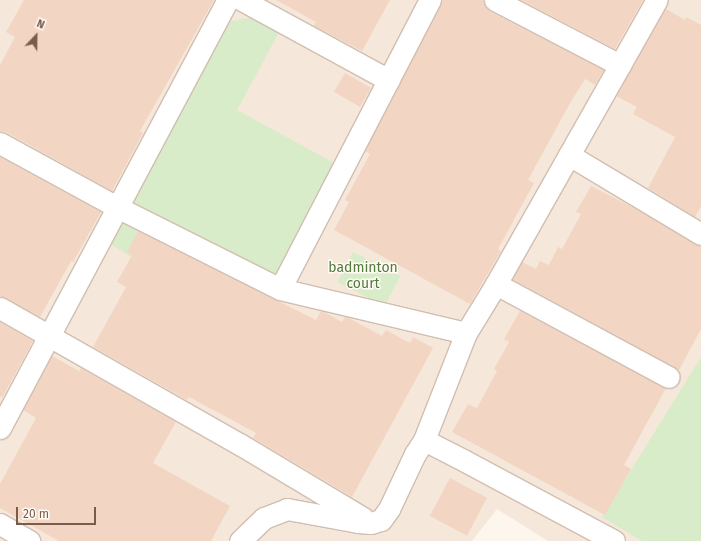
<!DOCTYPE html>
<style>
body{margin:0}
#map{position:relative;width:701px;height:541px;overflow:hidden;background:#fdf6ec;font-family:"Fira Sans",sans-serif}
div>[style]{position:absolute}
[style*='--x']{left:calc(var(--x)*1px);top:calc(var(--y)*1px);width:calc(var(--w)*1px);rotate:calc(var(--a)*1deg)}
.residential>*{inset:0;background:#f5e8da}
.green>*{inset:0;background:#d8ecc9;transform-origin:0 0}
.building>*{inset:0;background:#f3d5c3;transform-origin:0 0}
.roads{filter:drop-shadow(1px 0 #d1beb0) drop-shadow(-1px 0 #d1beb0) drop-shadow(0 1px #d1beb0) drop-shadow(0 -1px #d1beb0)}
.street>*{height:21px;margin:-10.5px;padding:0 10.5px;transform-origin:10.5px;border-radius:10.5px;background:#fff}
span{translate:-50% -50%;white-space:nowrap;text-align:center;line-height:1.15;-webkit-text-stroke:3px #fffaf3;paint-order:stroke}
.park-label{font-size:14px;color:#537a41}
.north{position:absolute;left:16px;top:16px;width:40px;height:40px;-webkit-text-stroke:3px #fffaf3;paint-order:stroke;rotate:22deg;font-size:11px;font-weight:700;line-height:16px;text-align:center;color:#7a5c4d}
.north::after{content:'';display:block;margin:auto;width:14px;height:18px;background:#7a5c4d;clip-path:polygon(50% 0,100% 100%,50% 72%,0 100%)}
.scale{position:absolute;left:16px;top:507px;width:80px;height:18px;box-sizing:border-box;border:2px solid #7a5c4d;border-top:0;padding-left:5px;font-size:12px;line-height:14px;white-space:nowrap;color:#7a5c4d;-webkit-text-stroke:3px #fffaf3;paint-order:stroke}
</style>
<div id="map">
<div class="residential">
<div style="clip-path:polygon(0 0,701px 0,701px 541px,548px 541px,497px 509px,472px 541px,0 541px)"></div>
</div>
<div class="green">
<div style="clip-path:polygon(261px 16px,282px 27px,237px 110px,338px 165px,280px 289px,154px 216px,133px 258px,107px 242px,222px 33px,231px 21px)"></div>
<div style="left:353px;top:252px;width:53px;height:34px;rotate:27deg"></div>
<div style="clip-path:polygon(701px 357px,701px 541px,642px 541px,602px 517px)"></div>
</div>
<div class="building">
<div style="clip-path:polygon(24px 0,214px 0,140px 131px,143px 133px,112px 191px,6px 132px,0 131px,0 65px,15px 37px,6px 32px)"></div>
<div style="clip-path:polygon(276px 0,390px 0,362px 51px,314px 26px,316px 22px)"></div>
<div style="clip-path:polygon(442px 0,483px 0,485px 6px,489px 11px,604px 70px,595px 85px,585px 79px,569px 105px,528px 180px,534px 183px,498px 249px,501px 251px,470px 304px,334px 230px,349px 202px,345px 200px,370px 154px,365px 151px)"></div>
<div style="clip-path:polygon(521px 0,643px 0,615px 49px)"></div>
<div style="clip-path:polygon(666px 9px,685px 20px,686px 17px,701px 25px,701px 206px,695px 217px,648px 188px,675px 137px,633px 114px,637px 107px,616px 96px)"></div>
<div style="left:345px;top:73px;width:30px;height:22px;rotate:30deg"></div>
<div style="clip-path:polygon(0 157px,101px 212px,73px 262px,71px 261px,40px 317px,0 296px)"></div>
<div style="clip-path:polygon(591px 186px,636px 209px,695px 244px,701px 246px,701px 329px,679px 370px,512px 279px,522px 262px,536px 269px,540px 261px,549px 265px,558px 247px,562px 249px,581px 214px,576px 212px)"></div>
<div style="clip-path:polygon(138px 231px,316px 320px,321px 311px,324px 312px,342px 322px,345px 317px,347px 317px,382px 336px,386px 330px,410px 343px,413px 337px,433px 348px,352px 497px,253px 438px,256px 433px,189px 397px,187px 400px,93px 347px,126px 287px,117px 282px,132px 255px,127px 252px)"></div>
<div style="clip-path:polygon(520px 311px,666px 388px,624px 465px,631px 469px,605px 515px,452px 432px,468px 404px,477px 408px,497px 371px,494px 369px,509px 342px,504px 339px)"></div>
<div style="clip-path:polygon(0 322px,33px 341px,2px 398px,0 396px)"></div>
<div style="clip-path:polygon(52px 356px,79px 371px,81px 368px,176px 422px,153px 463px,230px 506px,211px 541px,59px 541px,0 508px,0 484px,36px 418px,23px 410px)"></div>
<div style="left:450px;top:478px;width:42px;height:43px;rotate:28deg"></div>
</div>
<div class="roads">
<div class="street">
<div style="--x:242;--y:0;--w:167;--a:28.6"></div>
<div style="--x:495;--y:0;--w:141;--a:27.5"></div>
<div style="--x:0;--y:143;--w:133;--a:28.7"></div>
<div style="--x:117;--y:207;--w:182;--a:26.7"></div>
<div style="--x:280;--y:289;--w:326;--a:-62.6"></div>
<div style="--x:569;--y:155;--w:154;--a:30.9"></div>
<div style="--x:496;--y:284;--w:196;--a:28.3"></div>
<div style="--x:280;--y:289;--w:191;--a:13.3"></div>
<div style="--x:0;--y:308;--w:277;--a:29.6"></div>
<div style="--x:241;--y:445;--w:142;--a:30.9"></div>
<div style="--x:0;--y:428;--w:485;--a:-62"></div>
<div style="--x:424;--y:440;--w:115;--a:-68.6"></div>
<div style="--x:466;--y:333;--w:57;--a:-58.5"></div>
<div style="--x:496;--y:284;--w:326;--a:-60.5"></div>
<div style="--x:0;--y:524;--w:34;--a:30"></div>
<div style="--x:240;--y:541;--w:33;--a:-44"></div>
<div style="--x:264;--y:518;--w:25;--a:-21"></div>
<div style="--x:287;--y:509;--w:72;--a:10.4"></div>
<div style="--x:358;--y:522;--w:13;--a:4"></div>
<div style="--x:371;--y:523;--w:10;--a:-17"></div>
<div style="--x:381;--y:520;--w:14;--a:-54"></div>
<div style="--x:389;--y:509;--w:61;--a:-64.7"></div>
<div style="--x:415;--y:454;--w:17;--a:-57"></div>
<div style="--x:424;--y:440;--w:46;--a:27.1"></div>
<div style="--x:465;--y:461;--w:169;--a:28.2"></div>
</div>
</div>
<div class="park-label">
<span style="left:363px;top:276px">badminton<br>court</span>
</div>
<div class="north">N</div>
<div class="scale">20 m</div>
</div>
